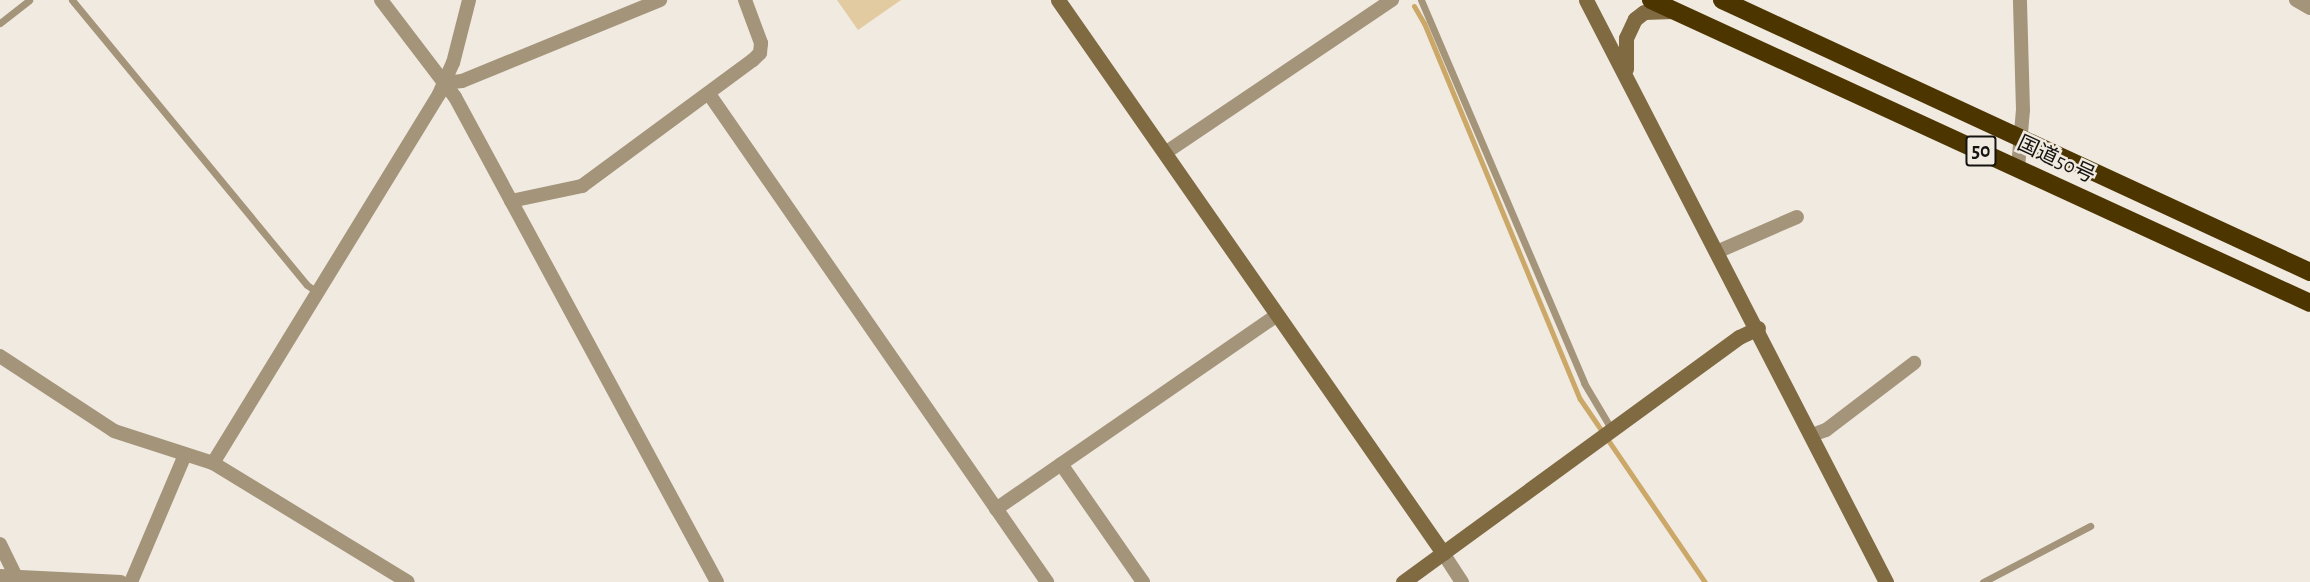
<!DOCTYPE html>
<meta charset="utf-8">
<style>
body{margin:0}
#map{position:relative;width:2310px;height:582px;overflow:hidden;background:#f0eae1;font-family:"Alegreya Sans","Noto Sans JP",sans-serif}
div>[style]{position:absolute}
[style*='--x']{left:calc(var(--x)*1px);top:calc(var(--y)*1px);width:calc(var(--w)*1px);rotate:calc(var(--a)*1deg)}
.green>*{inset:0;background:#e3cba1}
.stream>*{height:5px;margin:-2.5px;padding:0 2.5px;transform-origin:2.5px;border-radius:2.5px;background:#cba868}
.lane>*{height:7px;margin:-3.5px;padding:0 3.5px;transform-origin:3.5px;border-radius:3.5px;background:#a3947a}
.street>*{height:14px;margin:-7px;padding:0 7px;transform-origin:7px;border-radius:7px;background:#a3947a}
.secondary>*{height:15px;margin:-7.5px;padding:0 7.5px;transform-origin:7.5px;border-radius:7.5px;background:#806a42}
.highway>*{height:18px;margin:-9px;padding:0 9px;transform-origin:9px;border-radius:9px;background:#4d3500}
span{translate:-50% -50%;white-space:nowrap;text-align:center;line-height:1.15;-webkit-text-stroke:5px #f0eae1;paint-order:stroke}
.shield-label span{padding:2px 4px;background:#f0eae1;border:2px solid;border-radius:4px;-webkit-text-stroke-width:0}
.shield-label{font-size:20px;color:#151310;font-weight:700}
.street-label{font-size:21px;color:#151310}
</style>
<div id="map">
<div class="green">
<div style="clip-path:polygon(837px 0,901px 0,858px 30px)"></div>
</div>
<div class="stream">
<div style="--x:1414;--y:6;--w:20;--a:60"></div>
<div style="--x:1424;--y:23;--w:407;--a:67.5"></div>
<div style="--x:1580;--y:399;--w:222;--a:55.7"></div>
</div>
<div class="lane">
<div style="--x:72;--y:0;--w:369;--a:50.5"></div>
<div style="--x:307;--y:285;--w:12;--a:35"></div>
<div style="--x:1421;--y:0;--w:416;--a:66.9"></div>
<div style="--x:1584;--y:383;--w:55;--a:59.2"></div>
<div style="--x:0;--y:23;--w:37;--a:-38"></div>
<div style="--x:1983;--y:582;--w:121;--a:-27.6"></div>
</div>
<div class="street">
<div style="--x:381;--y:0;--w:122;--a:52.7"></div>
<div style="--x:455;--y:97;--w:551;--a:61.62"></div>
<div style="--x:2296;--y:0;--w:16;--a:30"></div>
<div style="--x:445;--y:83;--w:17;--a:-7"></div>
<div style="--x:462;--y:81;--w:214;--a:-22.2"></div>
<div style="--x:709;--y:94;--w:594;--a:55.29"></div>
<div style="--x:1165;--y:153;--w:274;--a:-34"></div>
<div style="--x:2018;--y:168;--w:58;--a:-85.1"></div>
<div style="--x:2023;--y:110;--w:110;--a:-91.6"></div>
<div style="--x:511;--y:201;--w:73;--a:-11.9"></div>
<div style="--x:582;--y:186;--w:212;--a:-36.4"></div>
<div style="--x:753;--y:60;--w:10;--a:-45"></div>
<div style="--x:760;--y:53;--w:10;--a:-84"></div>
<div style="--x:761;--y:43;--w:46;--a:-110.4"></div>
<div style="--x:1719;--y:251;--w:85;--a:-23.6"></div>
<div style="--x:0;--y:356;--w:136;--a:33.3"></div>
<div style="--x:114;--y:431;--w:104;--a:17.9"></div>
<div style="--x:213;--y:463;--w:228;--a:31.4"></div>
<div style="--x:1812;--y:435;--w:15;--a:-20"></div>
<div style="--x:1826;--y:430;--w:111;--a:-37.3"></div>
<div style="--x:213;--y:463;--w:433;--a:-58.5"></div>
<div style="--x:439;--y:94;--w:34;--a:-66"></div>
<div style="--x:453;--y:63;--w:65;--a:-75.7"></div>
<div style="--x:1061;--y:464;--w:144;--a:55.2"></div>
<div style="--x:996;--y:509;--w:341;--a:-34.6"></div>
<div style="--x:0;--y:544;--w:37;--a:64"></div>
<div style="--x:1443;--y:553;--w:35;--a:57"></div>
<div style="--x:0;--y:576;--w:121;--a:2.8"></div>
<div style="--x:131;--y:582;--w:138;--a:-67"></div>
</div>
<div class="secondary">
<div style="--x:1058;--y:0;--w:674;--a:55.15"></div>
<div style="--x:1586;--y:0;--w:655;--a:62.73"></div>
<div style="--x:1626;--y:69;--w:31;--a:-90"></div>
<div style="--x:1626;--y:38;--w:21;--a:-65"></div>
<div style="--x:1635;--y:19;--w:11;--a:-38"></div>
<div style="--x:1644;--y:12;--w:29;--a:-2"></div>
<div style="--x:1403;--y:582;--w:416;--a:-36.1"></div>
<div style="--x:1739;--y:337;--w:21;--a:-25"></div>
</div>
<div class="highway">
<div style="--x:1651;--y:0;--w:725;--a:24.69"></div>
<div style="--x:1722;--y:0;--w:648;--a:24.82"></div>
</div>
<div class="shield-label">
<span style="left:1981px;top:151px">50</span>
</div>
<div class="street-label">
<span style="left:2056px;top:160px;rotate:25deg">国道50号</span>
</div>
</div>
